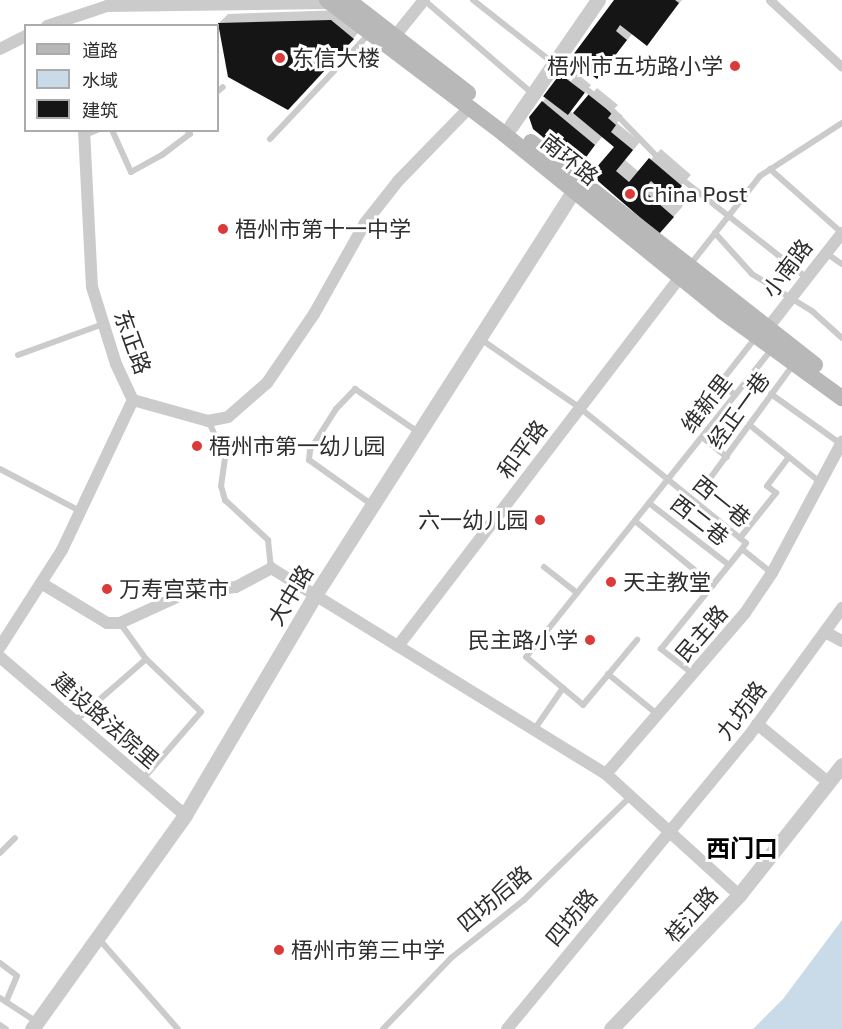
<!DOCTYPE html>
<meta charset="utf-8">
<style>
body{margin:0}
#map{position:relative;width:842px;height:1029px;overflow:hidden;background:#fff;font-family:"Exo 2","Noto Sans SC",sans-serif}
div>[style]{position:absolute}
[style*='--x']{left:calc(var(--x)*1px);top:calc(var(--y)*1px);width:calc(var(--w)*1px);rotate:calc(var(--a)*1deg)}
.water>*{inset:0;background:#c9dbe9}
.shadow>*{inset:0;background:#0003}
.building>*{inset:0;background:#151515;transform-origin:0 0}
.service>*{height:6px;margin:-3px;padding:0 3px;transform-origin:3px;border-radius:3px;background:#cbcbcb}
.pedestrian>*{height:9px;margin:-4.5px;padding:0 4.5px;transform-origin:4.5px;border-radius:4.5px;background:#cbcbcb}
.minor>*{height:12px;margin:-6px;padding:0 6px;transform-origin:6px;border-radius:6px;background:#cbcbcb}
.tertiary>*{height:15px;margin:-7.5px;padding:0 7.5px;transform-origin:7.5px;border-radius:7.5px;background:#cbcbcb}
.secondary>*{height:16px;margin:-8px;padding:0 8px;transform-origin:8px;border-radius:8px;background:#b8b8b8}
.dots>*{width:16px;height:16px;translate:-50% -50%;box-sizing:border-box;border:3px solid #fff;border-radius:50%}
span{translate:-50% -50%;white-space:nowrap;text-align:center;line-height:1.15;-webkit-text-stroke:6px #fff;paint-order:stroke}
.poi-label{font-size:22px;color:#2e2e2e}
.left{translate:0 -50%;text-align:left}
.right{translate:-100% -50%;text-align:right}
.street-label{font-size:22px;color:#2e2e2e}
.neighbourhood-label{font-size:24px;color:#000;font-weight:700}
.legend{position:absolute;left:24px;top:24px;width:195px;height:108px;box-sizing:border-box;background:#fff;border:2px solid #ababab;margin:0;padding:8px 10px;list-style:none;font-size:18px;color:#2e2e2e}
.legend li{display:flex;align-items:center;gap:12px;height:30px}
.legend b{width:30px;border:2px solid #ababab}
</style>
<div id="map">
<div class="water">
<div style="clip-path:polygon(842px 920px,842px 1029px,753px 1029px,783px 999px)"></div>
</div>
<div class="shadow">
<div style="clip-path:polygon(617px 0,682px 0,647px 44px,633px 33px,604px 69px)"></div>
<div style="clip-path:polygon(342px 10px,363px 28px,298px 98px,230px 76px,218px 24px,228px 14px)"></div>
<div style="clip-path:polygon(569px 67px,591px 85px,570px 111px,574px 114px,597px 88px,618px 105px,614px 109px,623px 116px,617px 123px,640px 142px,625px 160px,639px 172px,661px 149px,691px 175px,671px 196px,683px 206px,669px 222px,599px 181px,616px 147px,603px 136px,591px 150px,531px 117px)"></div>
</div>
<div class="building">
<div style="clip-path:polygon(614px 0,675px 0,679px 3px,647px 46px,620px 25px,616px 31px,627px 40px,597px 79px,570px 59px)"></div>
<div style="clip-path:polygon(331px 20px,354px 39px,288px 110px,228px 77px,218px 23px)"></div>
<div style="left:560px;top:74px;width:31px;height:28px;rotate:37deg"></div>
<div style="clip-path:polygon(589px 94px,612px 113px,608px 118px,616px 125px,611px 132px,633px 150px,616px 171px,629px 182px,649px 158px,682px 186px,671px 199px,651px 181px,643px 190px,674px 217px,659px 234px,598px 181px,596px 168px,614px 147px,573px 113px)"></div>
<div style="clip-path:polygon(542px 101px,595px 145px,584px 160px,572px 161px,533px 129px,529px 117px)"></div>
</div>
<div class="service">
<div style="--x:424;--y:0;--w:144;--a:40.8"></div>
<div style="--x:473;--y:0;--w:174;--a:38.2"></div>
<div style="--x:610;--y:108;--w:85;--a:46"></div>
<div style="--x:669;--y:169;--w:176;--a:38.3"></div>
<div style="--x:218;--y:91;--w:6;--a:-39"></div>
<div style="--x:112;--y:130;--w:46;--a:65.7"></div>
<div style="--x:131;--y:172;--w:35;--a:-29"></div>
<div style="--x:162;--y:155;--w:35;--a:-37"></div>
<div style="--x:190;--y:134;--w:5;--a:-127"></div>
<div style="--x:85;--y:135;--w:13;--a:-23"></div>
<div style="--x:270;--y:139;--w:146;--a:-46.7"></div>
<div style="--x:770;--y:169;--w:96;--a:41.6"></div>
<div style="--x:715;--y:233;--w:55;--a:47.9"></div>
<div style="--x:752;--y:274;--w:70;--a:31.7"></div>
<div style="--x:812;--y:311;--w:40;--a:42"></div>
<div style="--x:826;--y:253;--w:19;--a:35"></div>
<div style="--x:690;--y:265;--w:113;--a:-51.8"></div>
<div style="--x:760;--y:176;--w:98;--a:-32.9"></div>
<div style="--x:479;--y:338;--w:123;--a:34.7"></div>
<div style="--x:580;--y:408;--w:214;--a:39.1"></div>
<div style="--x:746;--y:543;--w:7;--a:124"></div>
<div style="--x:742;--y:549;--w:38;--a:39"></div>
<div style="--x:18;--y:355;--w:90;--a:-20"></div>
<div style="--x:771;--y:394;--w:86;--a:35.5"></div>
<div style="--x:735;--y:395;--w:19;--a:-141"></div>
<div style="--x:720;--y:383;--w:58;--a:-52"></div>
<div style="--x:209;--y:422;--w:39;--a:66"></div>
<div style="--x:225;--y:458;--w:28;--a:98"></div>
<div style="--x:221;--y:486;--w:15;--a:74"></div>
<div style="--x:225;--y:500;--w:59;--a:42.9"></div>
<div style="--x:268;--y:540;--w:28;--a:84"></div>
<div style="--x:752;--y:427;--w:87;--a:39"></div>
<div style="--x:702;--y:437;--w:32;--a:39"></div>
<div style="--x:0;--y:469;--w:90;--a:27.7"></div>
<div style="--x:711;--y:477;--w:139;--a:-53.8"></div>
<div style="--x:649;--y:503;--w:101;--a:37.8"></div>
<div style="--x:371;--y:504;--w:76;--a:-144.6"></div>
<div style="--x:309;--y:460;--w:10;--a:-84"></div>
<div style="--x:310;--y:450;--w:49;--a:-57.6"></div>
<div style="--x:336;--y:409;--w:28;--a:-46"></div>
<div style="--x:355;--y:389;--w:76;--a:34.3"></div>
<div style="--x:635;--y:521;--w:101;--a:39.4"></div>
<div style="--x:740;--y:538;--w:58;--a:-51.3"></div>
<div style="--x:776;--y:493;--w:11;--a:-142"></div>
<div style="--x:767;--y:486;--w:36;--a:-53"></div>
<div style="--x:544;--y:567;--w:42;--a:38.2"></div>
<div style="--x:120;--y:623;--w:44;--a:54.2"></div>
<div style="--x:146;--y:659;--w:76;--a:43.9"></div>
<div style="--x:201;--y:712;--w:89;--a:130.9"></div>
<div style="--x:608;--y:674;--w:63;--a:39.2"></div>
<div style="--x:693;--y:674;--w:41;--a:-142"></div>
<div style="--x:661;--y:649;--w:129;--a:-51"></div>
<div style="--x:563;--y:688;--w:26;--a:40"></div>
<div style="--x:583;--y:705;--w:85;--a:-50.3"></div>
<div style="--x:75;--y:721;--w:94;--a:-41.1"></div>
<div style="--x:534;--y:730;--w:51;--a:-55.4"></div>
<div style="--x:563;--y:688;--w:48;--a:-140"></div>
<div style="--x:526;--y:657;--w:394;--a:-51.4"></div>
<div style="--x:0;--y:853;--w:21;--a:-45"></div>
<div style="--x:98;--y:938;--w:121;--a:48.7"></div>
<div style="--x:0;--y:963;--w:21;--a:37"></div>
<div style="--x:17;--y:976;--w:28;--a:113"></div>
<div style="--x:0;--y:998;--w:44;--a:33"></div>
<div style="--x:0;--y:1025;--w:7;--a:34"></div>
<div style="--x:383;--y:1029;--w:98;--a:-46.2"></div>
<div style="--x:451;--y:958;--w:93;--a:-38.5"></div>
<div style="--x:524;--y:900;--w:148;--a:-44.2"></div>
</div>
<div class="pedestrian">
<div style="--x:770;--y:0;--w:98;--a:42.9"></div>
</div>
<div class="minor">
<div style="--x:47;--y:26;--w:63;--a:-18.4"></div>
<div style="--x:107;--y:6;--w:223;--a:-0.8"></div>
<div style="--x:395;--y:36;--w:46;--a:-51.1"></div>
<div style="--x:0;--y:49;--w:29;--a:-27"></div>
<div style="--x:84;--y:130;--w:157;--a:87.1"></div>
<div style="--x:92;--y:287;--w:81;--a:72.7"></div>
<div style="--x:116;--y:364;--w:40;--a:65"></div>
<div style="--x:767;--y:329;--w:122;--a:-52"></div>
<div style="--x:133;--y:400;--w:78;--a:15.6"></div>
<div style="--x:208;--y:421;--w:20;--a:-11"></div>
<div style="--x:228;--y:417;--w:52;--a:-41.1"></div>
<div style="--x:267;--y:383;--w:83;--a:-55.7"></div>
<div style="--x:314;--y:314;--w:104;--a:-60.7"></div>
<div style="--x:365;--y:223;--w:53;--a:-51.8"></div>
<div style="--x:398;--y:181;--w:102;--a:-45.8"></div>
<div style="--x:41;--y:583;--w:77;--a:31.2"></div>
<div style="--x:107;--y:623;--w:13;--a:0"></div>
<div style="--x:120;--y:623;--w:75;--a:-24.5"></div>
<div style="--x:188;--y:592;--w:48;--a:-5.9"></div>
<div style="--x:236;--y:587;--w:40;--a:-28"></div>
<div style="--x:271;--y:568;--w:393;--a:31.6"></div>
<div style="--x:606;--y:774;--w:180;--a:42.3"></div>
<div style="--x:825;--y:632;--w:19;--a:28"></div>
<div style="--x:398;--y:646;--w:464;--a:-52.6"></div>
<div style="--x:0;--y:647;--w:115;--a:-57.4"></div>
<div style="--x:62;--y:550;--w:166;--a:-64.7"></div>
<div style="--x:0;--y:657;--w:243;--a:40.5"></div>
<div style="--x:757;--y:724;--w:93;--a:39.3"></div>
<div style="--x:606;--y:774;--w:213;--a:-49.2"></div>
<div style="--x:745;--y:613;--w:48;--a:-56"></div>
<div style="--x:772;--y:573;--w:149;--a:-61.9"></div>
<div style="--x:507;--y:1029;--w:379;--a:-50.5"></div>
<div style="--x:748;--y:737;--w:160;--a:-53.9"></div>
</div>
<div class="tertiary">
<div style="--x:511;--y:126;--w:153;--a:-55.4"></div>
<div style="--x:32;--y:1029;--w:263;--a:-54.4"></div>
<div style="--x:185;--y:815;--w:256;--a:-59.4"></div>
<div style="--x:315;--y:595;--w:492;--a:-57.4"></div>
<div style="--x:611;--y:1029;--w:185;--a:-46.3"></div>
<div style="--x:739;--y:895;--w:166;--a:-51.6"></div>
</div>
<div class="secondary">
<div style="--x:327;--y:0;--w:222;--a:37.1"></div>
<div style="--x:504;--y:134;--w:282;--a:39.1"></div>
<div style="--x:723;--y:312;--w:147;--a:35.9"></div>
<div style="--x:348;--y:0;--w:152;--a:37.8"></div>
<div style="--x:531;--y:142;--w:361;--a:38.1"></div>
</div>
<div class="dots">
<div style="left:280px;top:58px;background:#db3a3a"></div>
<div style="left:735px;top:66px;background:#db3a3a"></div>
<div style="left:630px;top:194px;background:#db3a3a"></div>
<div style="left:223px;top:229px;background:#db3a3a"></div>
<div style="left:197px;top:446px;background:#db3a3a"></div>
<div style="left:540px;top:520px;background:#db3a3a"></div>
<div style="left:611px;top:582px;background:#db3a3a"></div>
<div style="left:107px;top:589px;background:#db3a3a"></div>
<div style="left:590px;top:640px;background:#db3a3a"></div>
<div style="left:279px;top:950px;background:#db3a3a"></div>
</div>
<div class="poi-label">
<span class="left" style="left:292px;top:58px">东信大楼</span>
<span class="right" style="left:723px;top:66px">梧州市五坊路小学</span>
<span class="left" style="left:642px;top:194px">China Post</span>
<span class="left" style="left:235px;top:229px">梧州市第十一中学</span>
<span class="left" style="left:209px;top:446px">梧州市第一幼儿园</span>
<span class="right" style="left:528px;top:520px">六一幼儿园</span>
<span class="left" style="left:623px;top:582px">天主教堂</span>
<span class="left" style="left:119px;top:589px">万寿宫菜市</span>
<span class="right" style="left:578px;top:640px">民主路小学</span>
<span class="left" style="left:291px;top:950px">梧州市第三中学</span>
</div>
<div class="street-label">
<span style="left:570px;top:159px;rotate:39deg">南环路</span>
<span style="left:787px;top:268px;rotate:-53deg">小南路</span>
<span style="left:133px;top:342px;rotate:70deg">东正路</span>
<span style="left:706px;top:403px;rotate:-52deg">维新里</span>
<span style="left:738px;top:410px;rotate:-54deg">经正一巷</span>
<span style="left:522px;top:449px;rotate:-53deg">和平路</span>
<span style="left:722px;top:501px;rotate:39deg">西一巷</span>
<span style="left:700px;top:520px;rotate:38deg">西二巷</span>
<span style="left:290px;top:595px;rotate:-59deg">大中路</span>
<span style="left:701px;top:633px;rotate:-49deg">民主路</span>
<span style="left:741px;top:710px;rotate:-53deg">九坊路</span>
<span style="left:106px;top:720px;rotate:41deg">建设路法院里</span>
<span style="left:494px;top:898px;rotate:-40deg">四坊后路</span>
<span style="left:691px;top:914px;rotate:-48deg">桂江路</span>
<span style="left:571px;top:917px;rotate:-50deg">四坊路</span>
</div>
<div class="neighbourhood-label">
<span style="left:742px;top:848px">西门口</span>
</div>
<ul class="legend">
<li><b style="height:8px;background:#b8b8b8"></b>道路</li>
<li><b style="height:16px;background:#c9dbe9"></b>水域</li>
<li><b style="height:16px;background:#151515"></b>建筑</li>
</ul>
</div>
